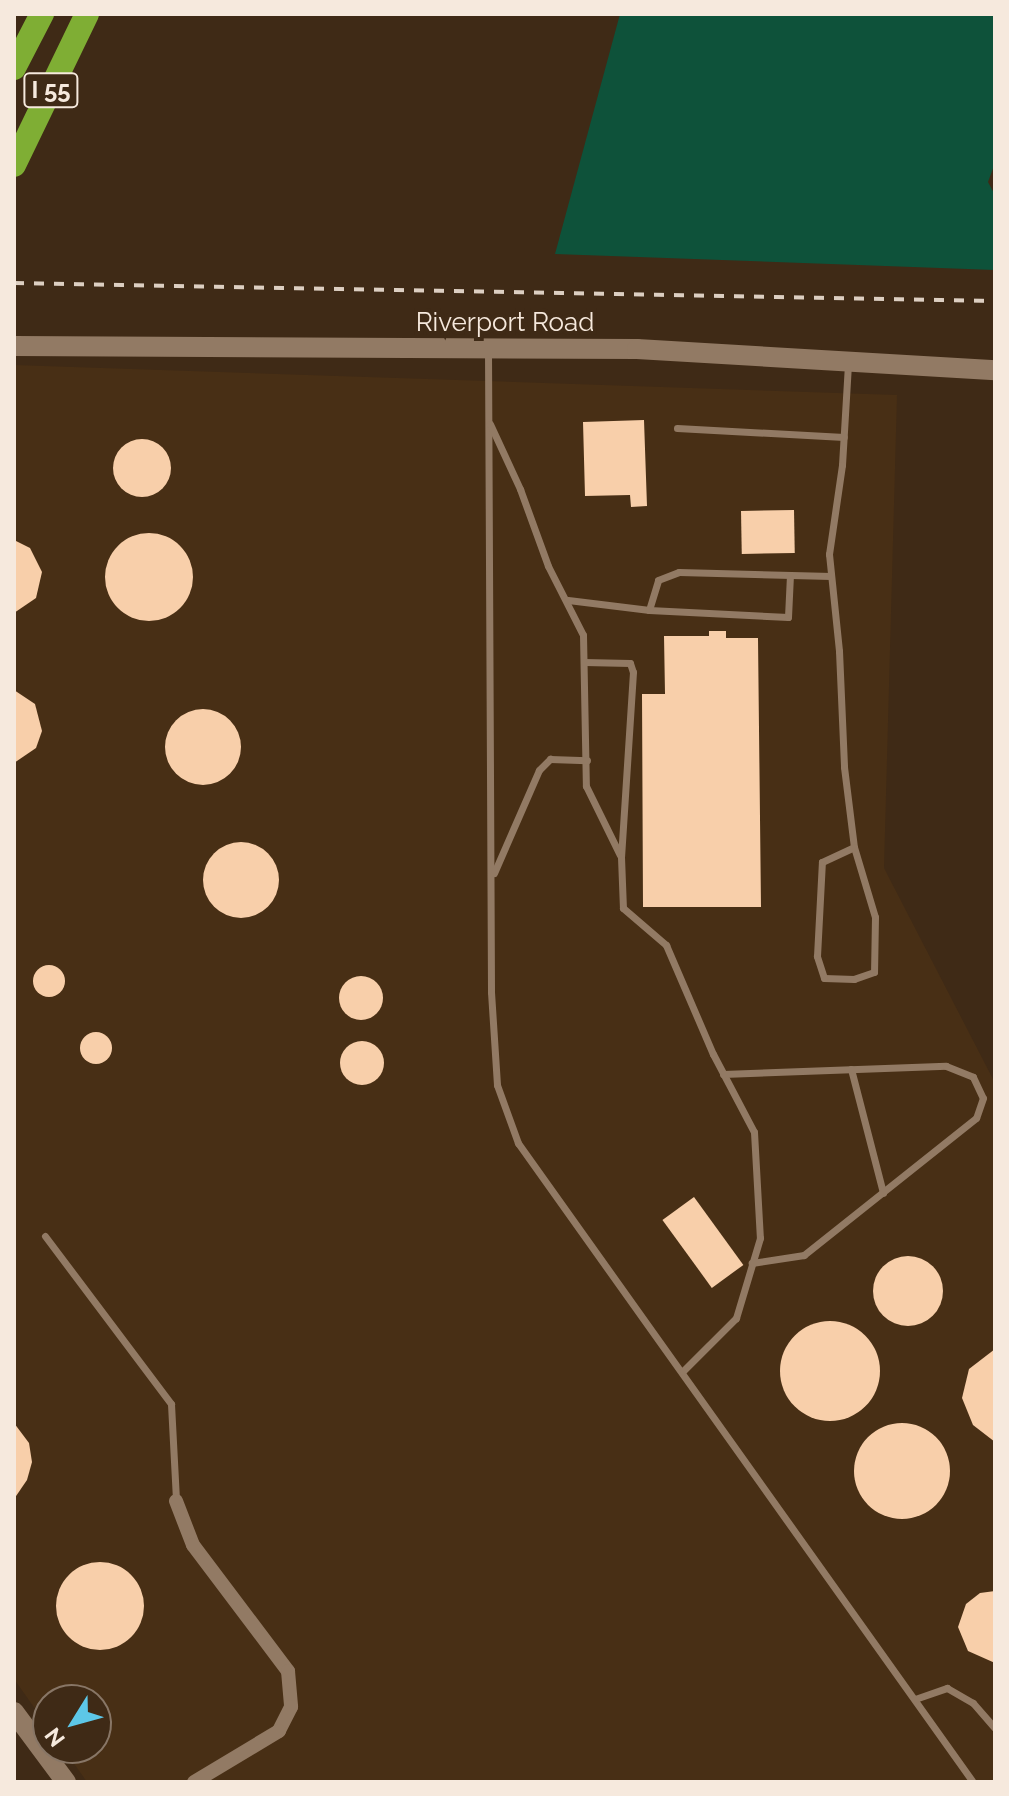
<!DOCTYPE html>
<style>
body{margin:0}
#map{position:relative;width:1009px;height:1796px;overflow:hidden;background:#3f2a16;font-family:Raleway,sans-serif}
div>[style]{position:absolute}
[style*='--x']{left:calc(var(--x)*1px);top:calc(var(--y)*1px);width:calc(var(--w)*1px);rotate:calc(var(--a)*1deg)}
.built>*{inset:0;background:#482f15}
.green>*{inset:0;background:#0e523a}
.building>*{inset:0;background:#f8cfaa;transform-origin:0 0}
.round{border-radius:50%}
.lane>*{height:7px;margin:-3.5px;padding:0 3.5px;transform-origin:3.5px;border-radius:3.5px;background:#927a64}
.street>*{height:14px;margin:-7px;padding:0 7px;transform-origin:7px;border-radius:7px;background:#927a64}
.secondary>*{height:20px;margin:-10px;padding:0 10px;transform-origin:10px;border-radius:10px;background:#927a64}
.highway>*{height:24px;margin:-12px;padding:0 12px;transform-origin:12px;border-radius:12px;background:#7fae34}
.rail>*{height:4px;margin-top:-2px;transform-origin:0;background:repeating-linear-gradient(90deg,#ddcfc2 0 10px,transparent 0 20px)}
span{translate:-50% -50%;white-space:nowrap;text-align:center;line-height:1.15;-webkit-text-stroke:8px #3f2a16;paint-order:stroke}
.shield-label span{padding:2px 6px;background:#3f2a16;border:2px solid;border-radius:6px;-webkit-text-stroke-width:0}
.shield-label{font-size:24px;color:#f6e9dd;font-weight:700}
.street-label{font-size:26px;color:#f6e9dd}
.frame{position:absolute;inset:0;border:16px solid #f6e9dd;pointer-events:none}
.north{position:absolute;left:32px;top:1684px;width:80px;height:80px;box-sizing:border-box;background:#3f2a16;border:2px solid #887666;border-radius:50%;rotate:233deg;font-size:22px;font-weight:700;line-height:32px;text-align:center;color:#f6e9dd}
.north::after{content:'';display:block;margin:auto;width:28px;height:36px;background:#5dc7e8;clip-path:polygon(50% 0,100% 100%,50% 72%,0 100%)}
</style>
<div id="map">
<div class="built">
<div style="clip-path:polygon(14px 365px,897px 395px,884px 868px,995px 1083px,995px 1782px,87px 1782px,63px 1748px,96px 1748px,96px 1700px,48px 1700px,48px 1727px,14px 1679px)"></div>
</div>
<div class="green">
<div style="clip-path:polygon(620px 14px,995px 14px,995px 163px,988px 182px,995px 195px,995px 270px,555px 254px)"></div>
</div>
<div class="building">
<div style="clip-path:polygon(644px 420px,647px 506px,631px 507px,630px 495px,585px 496px,583px 422px)"></div>
<div class="round" style="left:113px;top:439px;width:58px;height:58px"></div>
<div style="left:794px;top:510px;width:43px;height:53px;rotate:89deg"></div>
<div class="round" style="left:105px;top:533px;width:88px;height:88px"></div>
<div style="clip-path:polygon(14px 540px,30px 548px,42px 572px,36px 598px,14px 613px)"></div>
<div style="clip-path:polygon(709px 631px,726px 631px,726px 638px,758px 638px,761px 907px,643px 907px,642px 694px,665px 694px,664px 636px,709px 636px)"></div>
<div style="clip-path:polygon(14px 690px,35px 704px,42px 731px,36px 748px,14px 763px)"></div>
<div class="round" style="left:165px;top:709px;width:76px;height:76px"></div>
<div class="round" style="left:203px;top:842px;width:76px;height:76px"></div>
<div class="round" style="left:33px;top:965px;width:32px;height:32px"></div>
<div class="round" style="left:339px;top:976px;width:44px;height:44px"></div>
<div class="round" style="left:80px;top:1032px;width:32px;height:32px"></div>
<div class="round" style="left:340px;top:1041px;width:44px;height:44px"></div>
<div style="left:694px;top:1197px;width:84px;height:39px;rotate:54deg"></div>
<div class="round" style="left:873px;top:1256px;width:70px;height:70px"></div>
<div class="round" style="left:780px;top:1321px;width:100px;height:100px"></div>
<div style="clip-path:polygon(995px 1349px,995px 1442px,973px 1425px,962px 1398px,969px 1369px)"></div>
<div style="clip-path:polygon(14px 1423px,29px 1443px,32px 1462px,27px 1480px,14px 1499px)"></div>
<div class="round" style="left:854px;top:1423px;width:96px;height:96px"></div>
<div class="round" style="left:56px;top:1562px;width:88px;height:88px"></div>
<div style="clip-path:polygon(995px 1591px,995px 1663px,968px 1651px,958px 1627px,966px 1604px,980px 1593px)"></div>
</div>
<div class="lane">
<div style="--x:488;--y:351;--w:641;--a:89.73"></div>
<div style="--x:491;--y:992;--w:93;--a:86.3"></div>
<div style="--x:497;--y:1085;--w:62;--a:70.1"></div>
<div style="--x:518;--y:1143;--w:784;--a:54.55"></div>
<div style="--x:848;--y:364;--w:101;--a:93.4"></div>
<div style="--x:842;--y:465;--w:90;--a:98.3"></div>
<div style="--x:829;--y:554;--w:98;--a:84.1"></div>
<div style="--x:839;--y:651;--w:116;--a:87.5"></div>
<div style="--x:844;--y:767;--w:81;--a:82.9"></div>
<div style="--x:854;--y:847;--w:73;--a:73.3"></div>
<div style="--x:875;--y:917;--w:55;--a:91"></div>
<div style="--x:874;--y:972;--w:21;--a:161"></div>
<div style="--x:854;--y:979;--w:30;--a:-178"></div>
<div style="--x:824;--y:978;--w:23;--a:-108"></div>
<div style="--x:817;--y:956;--w:94;--a:-87"></div>
<div style="--x:822;--y:862;--w:35;--a:-25"></div>
<div style="--x:490;--y:424;--w:72;--a:65.2"></div>
<div style="--x:520;--y:489;--w:82;--a:70"></div>
<div style="--x:548;--y:566;--w:77;--a:63.1"></div>
<div style="--x:583;--y:635;--w:151;--a:88.9"></div>
<div style="--x:586;--y:786;--w:77;--a:63.8"></div>
<div style="--x:677;--y:428;--w:167;--a:3.1"></div>
<div style="--x:568;--y:600;--w:82;--a:7"></div>
<div style="--x:649;--y:610;--w:139;--a:2.9"></div>
<div style="--x:788;--y:617;--w:42;--a:-87.3"></div>
<div style="--x:649;--y:610;--w:31;--a:-73"></div>
<div style="--x:658;--y:580;--w:22;--a:-21"></div>
<div style="--x:679;--y:572;--w:152;--a:1.5"></div>
<div style="--x:584;--y:662;--w:46;--a:1.2"></div>
<div style="--x:630;--y:663;--w:9;--a:72"></div>
<div style="--x:633;--y:672;--w:185;--a:93.7"></div>
<div style="--x:621;--y:857;--w:51;--a:87.8"></div>
<div style="--x:623;--y:908;--w:57;--a:40.7"></div>
<div style="--x:666;--y:945;--w:119;--a:66.7"></div>
<div style="--x:713;--y:1054;--w:88;--a:62.3"></div>
<div style="--x:754;--y:1132;--w:106;--a:86.8"></div>
<div style="--x:760;--y:1238;--w:84;--a:106.7"></div>
<div style="--x:736;--y:1318;--w:75;--a:135"></div>
<div style="--x:494;--y:873;--w:112;--a:-66.4"></div>
<div style="--x:539;--y:770;--w:16;--a:-45"></div>
<div style="--x:550;--y:759;--w:37;--a:2"></div>
<div style="--x:851;--y:1069;--w:128;--a:75.5"></div>
<div style="--x:723;--y:1074;--w:223;--a:-2.1"></div>
<div style="--x:946;--y:1066;--w:29;--a:22"></div>
<div style="--x:973;--y:1077;--w:23;--a:65"></div>
<div style="--x:983;--y:1098;--w:21;--a:109"></div>
<div style="--x:976;--y:1118;--w:220;--a:141.5"></div>
<div style="--x:804;--y:1255;--w:53;--a:171.3"></div>
<div style="--x:45;--y:1236;--w:210;--a:53.1"></div>
<div style="--x:171;--y:1404;--w:97;--a:87"></div>
<div style="--x:915;--y:1699;--w:34;--a:-19"></div>
<div style="--x:947;--y:1688;--w:30;--a:30"></div>
<div style="--x:973;--y:1703;--w:33;--a:49"></div>
</div>
<div class="street">
<div style="--x:176;--y:1501;--w:47;--a:68.9"></div>
<div style="--x:193;--y:1545;--w:158;--a:53"></div>
<div style="--x:288;--y:1671;--w:36;--a:85"></div>
<div style="--x:291;--y:1707;--w:27;--a:117"></div>
<div style="--x:279;--y:1731;--w:99;--a:149"></div>
</div>
<div class="secondary">
<div style="--x:14;--y:346;--w:623;--a:0.28"></div>
<div style="--x:637;--y:349;--w:359;--a:3.4"></div>
<div style="--x:14;--y:1712;--w:87;--a:53.4"></div>
</div>
<div class="highway">
<div style="--x:14;--y:68;--w:61;--a:-62.6"></div>
<div style="--x:14;--y:165;--w:168;--a:-64.2"></div>
</div>
<div class="rail">
<div style="--x:14;--y:283;--w:981;--a:1.05"></div>
</div>
<div class="shield-label">
<span style="left:51px;top:90px">I 55</span>
</div>
<div class="street-label">
<span style="left:505px;top:323px">Riverport Road</span>
</div>
<div class="frame"></div>
<div class="north">N</div>
</div>
